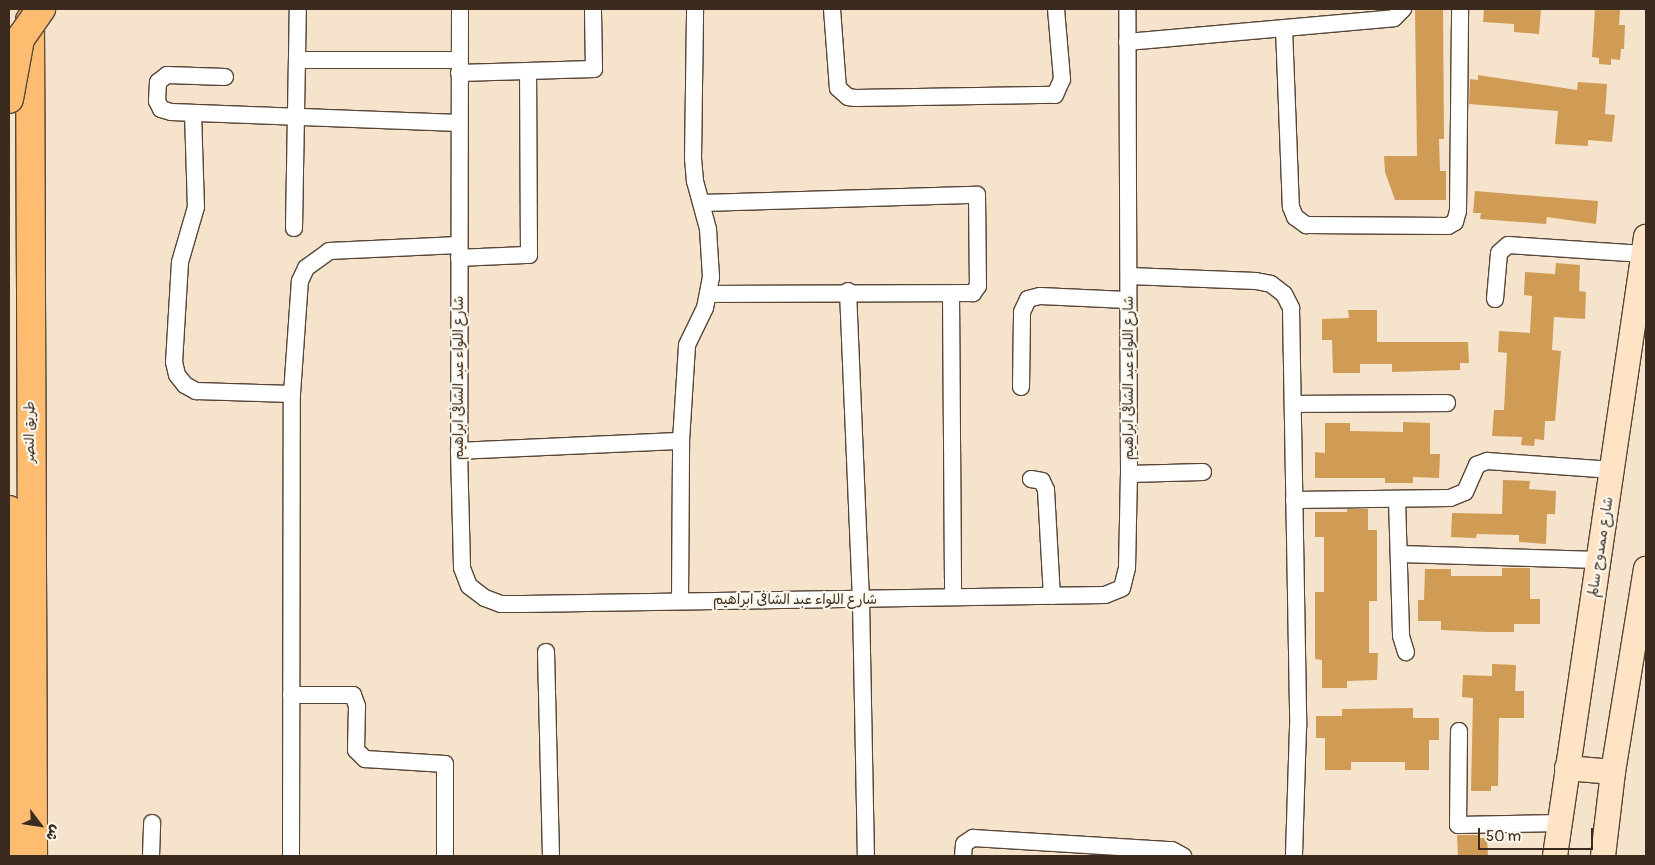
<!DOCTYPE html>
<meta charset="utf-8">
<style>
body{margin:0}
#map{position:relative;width:1655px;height:865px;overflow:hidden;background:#f5e4cb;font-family:Pangolin,"Playpen Sans Arabic",sans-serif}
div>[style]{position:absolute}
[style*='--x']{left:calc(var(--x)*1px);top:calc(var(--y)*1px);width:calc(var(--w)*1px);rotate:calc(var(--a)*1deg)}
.building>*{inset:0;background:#d09b55}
.roads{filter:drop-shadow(1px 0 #574638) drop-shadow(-1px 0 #574638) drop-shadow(0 1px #574638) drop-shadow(0 -1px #574638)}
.minor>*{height:16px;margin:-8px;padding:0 8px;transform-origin:8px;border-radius:8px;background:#fff}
.secondary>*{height:24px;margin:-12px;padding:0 12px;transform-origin:12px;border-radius:12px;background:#fee4c5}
.trunk>*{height:28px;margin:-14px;padding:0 14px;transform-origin:14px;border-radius:14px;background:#fdbc6f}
.motorway>*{height:28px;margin:-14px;padding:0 14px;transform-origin:14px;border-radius:14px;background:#fdbc6f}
.bridges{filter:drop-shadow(1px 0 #574638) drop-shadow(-1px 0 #574638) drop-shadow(0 1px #574638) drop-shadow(0 -1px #574638)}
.motorway-bridge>*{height:28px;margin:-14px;padding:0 14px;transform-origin:14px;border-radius:14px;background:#fdbc6f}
span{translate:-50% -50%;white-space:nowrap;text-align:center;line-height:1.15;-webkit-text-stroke:4.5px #fbf7ec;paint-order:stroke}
.street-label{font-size:14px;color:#3b2a1e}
.frame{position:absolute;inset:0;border:10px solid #3b2a1e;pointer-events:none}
.north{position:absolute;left:15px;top:800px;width:50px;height:50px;-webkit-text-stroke:4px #fbf7ec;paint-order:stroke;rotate:121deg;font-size:14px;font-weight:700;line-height:20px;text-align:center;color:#3b2a1e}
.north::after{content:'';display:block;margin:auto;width:18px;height:22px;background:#3b2a1e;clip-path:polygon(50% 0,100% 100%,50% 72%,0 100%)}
.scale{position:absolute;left:1478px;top:828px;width:115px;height:22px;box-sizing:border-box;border:2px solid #3b2a1e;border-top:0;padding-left:6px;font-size:15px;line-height:18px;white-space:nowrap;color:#3b2a1e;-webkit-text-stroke:4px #fbf7ec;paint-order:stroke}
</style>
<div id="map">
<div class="building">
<div style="clip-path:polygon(1415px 9px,1443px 9px,1444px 139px,1439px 139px,1440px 171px,1446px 171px,1446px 200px,1395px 200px,1385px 172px,1384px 156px,1417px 156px)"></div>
<div style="clip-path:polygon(1484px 9px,1541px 9px,1539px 34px,1514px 32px,1514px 24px,1483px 22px)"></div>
<div style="clip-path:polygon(1595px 9px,1620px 9px,1619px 25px,1625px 25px,1624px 49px,1621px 49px,1620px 60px,1611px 59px,1611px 65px,1599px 64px,1599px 58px,1592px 57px)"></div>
<div style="clip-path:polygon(1478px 75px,1577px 90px,1578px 82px,1607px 84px,1605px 114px,1615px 115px,1612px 142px,1588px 140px,1588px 146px,1555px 144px,1558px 111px,1469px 104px,1470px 79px,1478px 80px)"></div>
<div style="clip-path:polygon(1475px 191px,1598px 201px,1596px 224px,1547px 217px,1546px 224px,1480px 219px,1481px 213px,1473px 213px)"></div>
<div style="clip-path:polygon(1556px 263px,1580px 265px,1579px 291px,1586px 292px,1585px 319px,1554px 317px,1552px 350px,1561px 351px,1555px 421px,1545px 421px,1544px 440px,1535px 439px,1534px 446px,1521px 445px,1522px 437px,1492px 436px,1494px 410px,1504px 410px,1507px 353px,1498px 352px,1499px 331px,1530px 333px,1532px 296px,1524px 295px,1525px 272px,1555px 274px)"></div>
<div style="clip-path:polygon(1348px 310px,1377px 310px,1377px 342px,1468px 342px,1469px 363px,1460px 363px,1460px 370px,1392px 372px,1392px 364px,1360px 364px,1360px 373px,1333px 373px,1332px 340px,1322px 340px,1322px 319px,1349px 318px)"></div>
<div style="clip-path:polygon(1403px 422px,1430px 423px,1430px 454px,1440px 454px,1439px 478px,1413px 477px,1413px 483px,1385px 483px,1385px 478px,1315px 478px,1315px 452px,1325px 453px,1325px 423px,1350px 423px,1350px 431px,1403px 432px)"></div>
<div style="clip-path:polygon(1503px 480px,1530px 481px,1529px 489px,1556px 491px,1555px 514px,1547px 514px,1546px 544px,1519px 542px,1519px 535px,1477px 534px,1476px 538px,1451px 537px,1452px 513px,1502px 514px)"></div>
<div style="clip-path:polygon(1347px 509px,1368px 509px,1368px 530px,1377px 530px,1377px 601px,1369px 601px,1369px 653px,1378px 653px,1377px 680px,1347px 681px,1347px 688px,1322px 688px,1322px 660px,1315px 659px,1315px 592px,1324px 592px,1324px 537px,1315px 537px,1315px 512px,1347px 512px)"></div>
<div style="clip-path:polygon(1502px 568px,1530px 568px,1530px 599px,1540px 599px,1540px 624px,1514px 624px,1514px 632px,1486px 632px,1441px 630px,1441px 621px,1418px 621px,1418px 600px,1424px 600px,1425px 569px,1451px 569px,1451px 576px,1502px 576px)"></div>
<div style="clip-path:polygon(1492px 664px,1516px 665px,1515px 691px,1524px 691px,1524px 718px,1499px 718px,1498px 786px,1491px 786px,1491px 791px,1471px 791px,1473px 698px,1462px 697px,1463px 675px,1492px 676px)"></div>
<div style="clip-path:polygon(1413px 708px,1413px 718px,1439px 718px,1439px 740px,1429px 740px,1429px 770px,1405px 770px,1405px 762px,1351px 762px,1351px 770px,1325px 770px,1325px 738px,1316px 738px,1316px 716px,1342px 716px,1342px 709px)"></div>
<div style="clip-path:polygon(1457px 835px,1480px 835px,1480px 838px,1487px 838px,1488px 856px,1458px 856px)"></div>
</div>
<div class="roads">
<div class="minor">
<div style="--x:460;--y:9;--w:442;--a:90.1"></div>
<div style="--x:459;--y:451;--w:117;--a:88.5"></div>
<div style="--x:462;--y:568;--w:19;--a:69"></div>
<div style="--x:469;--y:586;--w:20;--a:37"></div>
<div style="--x:485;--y:598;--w:17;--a:21"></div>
<div style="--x:501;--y:604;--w:22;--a:0"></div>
<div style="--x:523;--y:604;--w:582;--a:-0.89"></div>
<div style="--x:1105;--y:595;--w:18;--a:-22"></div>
<div style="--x:1122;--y:588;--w:21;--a:-76"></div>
<div style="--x:1127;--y:568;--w:94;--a:-88.8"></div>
<div style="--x:1129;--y:474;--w:465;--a:-90.2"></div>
<div style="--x:832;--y:9;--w:79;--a:85.7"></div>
<div style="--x:838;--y:88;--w:13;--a:42"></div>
<div style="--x:848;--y:97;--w:7;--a:8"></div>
<div style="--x:855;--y:98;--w:200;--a:-0.9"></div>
<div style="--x:1055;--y:95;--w:17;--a:-66"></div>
<div style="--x:1062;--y:79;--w:70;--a:-94.9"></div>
<div style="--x:1284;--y:28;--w:179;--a:87.8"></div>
<div style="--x:1291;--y:207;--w:11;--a:68"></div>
<div style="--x:1295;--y:217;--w:14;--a:36"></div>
<div style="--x:1306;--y:225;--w:142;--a:0.4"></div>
<div style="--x:1448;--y:226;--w:8;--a:-30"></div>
<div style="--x:1455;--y:222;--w:11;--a:-75"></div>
<div style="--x:1458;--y:211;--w:202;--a:-89.4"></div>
<div style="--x:1127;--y:42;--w:268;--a:-5.1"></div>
<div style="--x:1394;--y:18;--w:13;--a:-45"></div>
<div style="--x:298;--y:60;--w:161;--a:0"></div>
<div style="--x:459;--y:73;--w:135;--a:-1.7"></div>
<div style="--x:594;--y:69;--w:60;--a:-91"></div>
<div style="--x:225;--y:77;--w:58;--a:-178"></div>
<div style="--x:167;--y:75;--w:11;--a:142"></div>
<div style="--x:158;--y:82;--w:19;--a:93"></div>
<div style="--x:157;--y:101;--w:9;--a:63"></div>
<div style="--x:161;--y:109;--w:10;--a:17"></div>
<div style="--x:171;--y:112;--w:288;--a:2.2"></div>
<div style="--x:193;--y:113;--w:94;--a:88.2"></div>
<div style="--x:196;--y:207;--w:57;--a:106.2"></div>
<div style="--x:180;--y:262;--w:100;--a:93.4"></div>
<div style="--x:174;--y:362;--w:13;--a:77"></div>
<div style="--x:177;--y:375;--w:13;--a:51"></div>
<div style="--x:185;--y:385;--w:13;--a:29"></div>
<div style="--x:196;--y:391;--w:96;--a:1.8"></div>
<div style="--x:702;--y:203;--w:275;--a:-1.7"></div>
<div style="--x:977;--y:195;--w:91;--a:89.4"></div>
<div style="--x:978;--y:286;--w:9;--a:126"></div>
<div style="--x:973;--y:293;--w:264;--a:179.8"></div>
<div style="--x:294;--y:228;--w:219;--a:-89"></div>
<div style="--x:459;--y:258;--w:70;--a:-2.5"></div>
<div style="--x:529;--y:255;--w:183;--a:-90.3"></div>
<div style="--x:1129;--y:276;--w:127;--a:2.3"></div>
<div style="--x:1256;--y:281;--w:15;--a:11"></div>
<div style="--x:1271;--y:284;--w:16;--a:38"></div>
<div style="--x:1284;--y:294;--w:16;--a:63"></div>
<div style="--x:1291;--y:308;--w:419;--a:89"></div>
<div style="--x:1298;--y:727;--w:129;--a:91.8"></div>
<div style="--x:848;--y:291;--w:309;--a:87.6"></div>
<div style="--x:861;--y:600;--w:256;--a:88.9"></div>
<div style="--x:951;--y:294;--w:303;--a:89.6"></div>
<div style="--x:1495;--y:299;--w:46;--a:-85"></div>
<div style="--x:1499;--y:253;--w:12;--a:-42"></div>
<div style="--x:1508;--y:245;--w:136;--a:3.8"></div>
<div style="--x:1021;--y:387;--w:75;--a:-89.2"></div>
<div style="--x:1022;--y:312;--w:14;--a:-65"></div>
<div style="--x:1028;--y:299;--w:12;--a:-14"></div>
<div style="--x:1040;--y:296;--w:87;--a:2.6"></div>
<div style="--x:1294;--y:404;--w:153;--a:-0.4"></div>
<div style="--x:459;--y:451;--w:222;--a:-2.6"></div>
<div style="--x:1129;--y:474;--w:74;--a:-1.5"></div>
<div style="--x:1031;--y:479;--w:11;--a:10"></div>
<div style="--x:1042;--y:481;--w:10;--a:66"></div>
<div style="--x:1046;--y:490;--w:106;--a:86.8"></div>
<div style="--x:1397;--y:499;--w:137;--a:88.3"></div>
<div style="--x:1401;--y:636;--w:17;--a:73"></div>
<div style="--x:1294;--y:500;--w:156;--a:-0.7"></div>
<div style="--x:1450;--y:498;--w:16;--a:-22"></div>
<div style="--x:1465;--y:492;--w:30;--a:-66"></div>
<div style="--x:1477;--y:465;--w:11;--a:-22"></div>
<div style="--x:1487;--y:461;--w:126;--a:4.1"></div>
<div style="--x:1399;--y:554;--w:200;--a:1.7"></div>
<div style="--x:680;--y:600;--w:159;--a:-89.6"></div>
<div style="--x:681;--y:441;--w:96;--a:-86.4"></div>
<div style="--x:687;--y:345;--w:41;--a:-64.1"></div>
<div style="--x:705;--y:308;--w:32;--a:-79"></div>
<div style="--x:711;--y:277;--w:48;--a:-93.6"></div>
<div style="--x:708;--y:229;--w:50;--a:-105.2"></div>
<div style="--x:695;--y:181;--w:22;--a:-95"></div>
<div style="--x:693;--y:159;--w:150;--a:-89.2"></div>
<div style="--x:546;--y:652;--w:204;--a:88.6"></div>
<div style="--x:291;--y:695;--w:62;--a:0"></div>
<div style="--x:353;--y:695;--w:12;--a:70"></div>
<div style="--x:357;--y:706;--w:44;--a:91.3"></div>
<div style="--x:356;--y:750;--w:13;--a:45"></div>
<div style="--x:365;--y:759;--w:80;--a:3.6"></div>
<div style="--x:445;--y:764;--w:92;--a:90"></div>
<div style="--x:1459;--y:731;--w:94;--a:90.6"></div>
<div style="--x:1458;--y:825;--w:102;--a:-1.1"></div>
<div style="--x:151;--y:856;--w:33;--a:-88"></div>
<div style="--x:291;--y:856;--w:462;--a:-89.9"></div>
<div style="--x:292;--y:394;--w:113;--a:-86"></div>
<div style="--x:300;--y:281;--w:14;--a:-65"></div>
<div style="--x:306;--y:268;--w:29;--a:-36"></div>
<div style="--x:329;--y:251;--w:130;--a:-2.6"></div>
<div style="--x:963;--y:856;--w:12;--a:-85"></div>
<div style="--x:964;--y:844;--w:11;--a:-34"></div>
<div style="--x:973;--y:838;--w:199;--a:3.5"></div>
<div style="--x:1172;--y:850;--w:13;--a:29"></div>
</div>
<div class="secondary">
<div style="--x:1567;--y:768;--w:46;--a:5"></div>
<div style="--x:1555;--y:856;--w:626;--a:-81.64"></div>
<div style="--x:1603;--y:856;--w:85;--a:-83.2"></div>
<div style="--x:1613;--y:772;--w:206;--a:-80.8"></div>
</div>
<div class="trunk">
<div style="--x:30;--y:20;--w:836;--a:89.79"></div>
</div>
<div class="motorway">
<div style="--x:9;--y:510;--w:346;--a:89.5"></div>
</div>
</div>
<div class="bridges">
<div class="motorway-bridge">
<div style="--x:9;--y:99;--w:61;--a:-79.6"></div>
<div style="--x:20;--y:39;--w:37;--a:-55"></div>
</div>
</div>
<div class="street-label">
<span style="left:459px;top:378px;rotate:-90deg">شارع اللواء عبد الشافى ابراهيم</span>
<span style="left:1129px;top:378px;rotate:-90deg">شارع اللواء عبد الشافى ابراهيم</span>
<span style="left:30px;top:432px;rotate:-90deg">طريق النصر</span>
<span style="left:1601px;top:547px;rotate:-81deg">شارع ممدوح سالم</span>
<span style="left:795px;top:600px">شارع اللواء عبد الشافى ابراهيم</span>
</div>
<div class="frame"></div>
<div class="north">ش</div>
<div class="scale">50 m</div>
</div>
